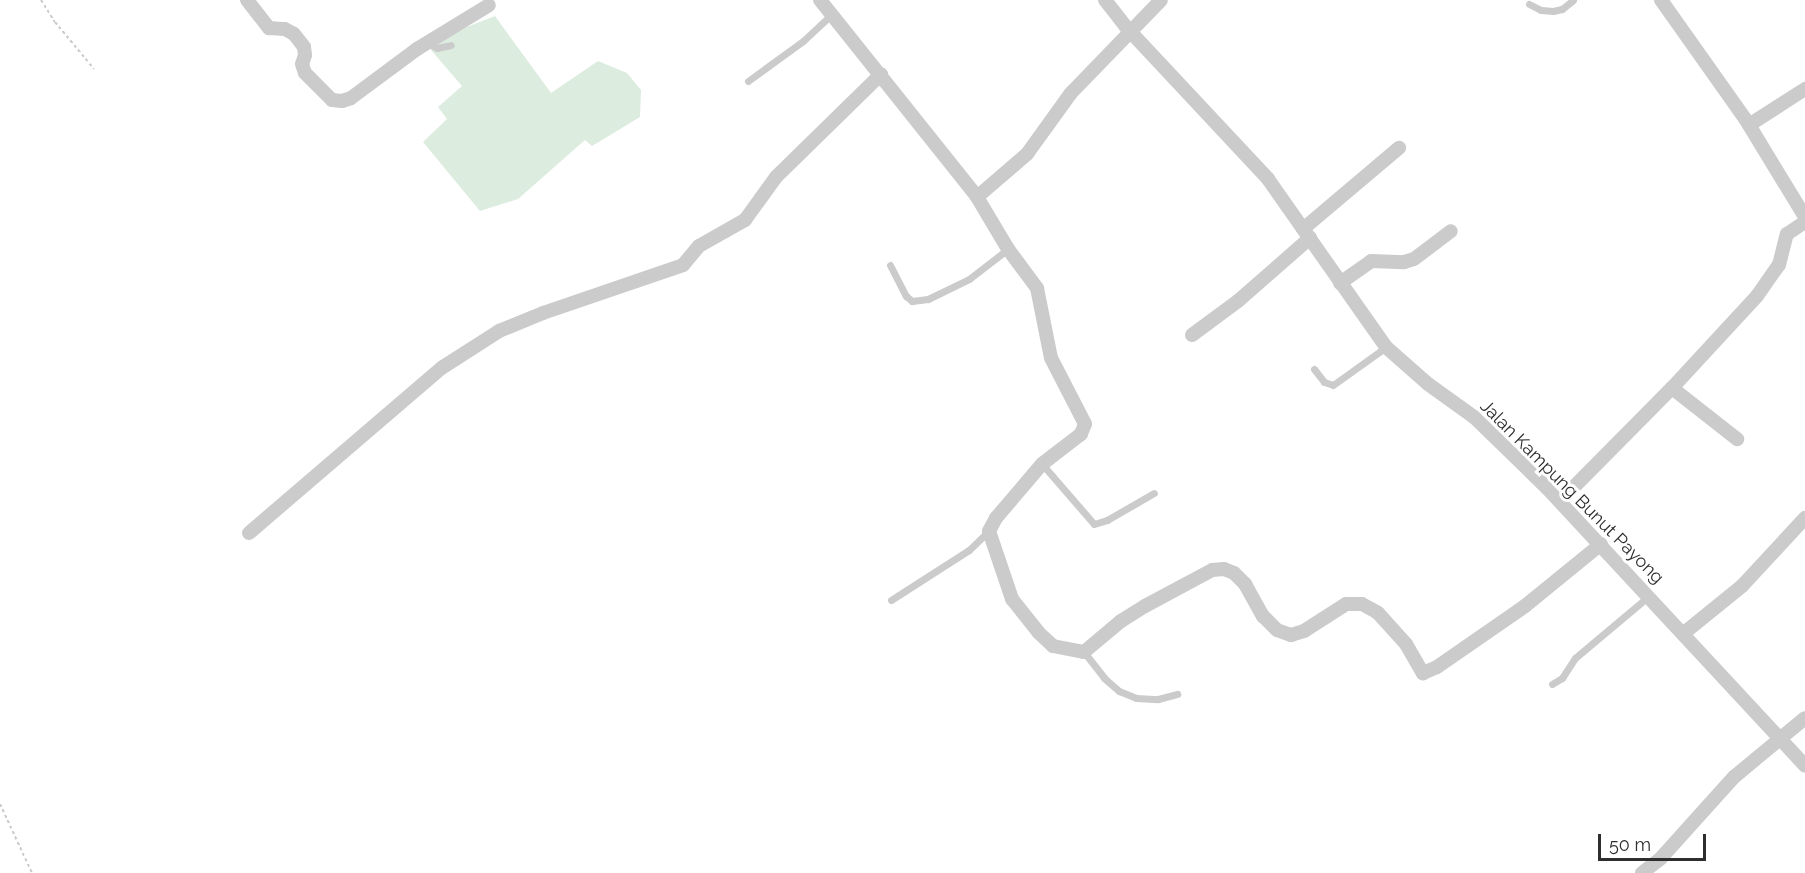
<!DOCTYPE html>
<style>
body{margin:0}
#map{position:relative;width:1805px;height:873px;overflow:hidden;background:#fff;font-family:Raleway,sans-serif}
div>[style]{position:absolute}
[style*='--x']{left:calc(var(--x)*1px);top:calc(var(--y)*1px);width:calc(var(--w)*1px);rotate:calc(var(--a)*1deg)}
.green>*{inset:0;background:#dcecde}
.path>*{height:2px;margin-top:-1px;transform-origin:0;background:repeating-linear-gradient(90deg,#cbcbcb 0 3px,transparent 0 6px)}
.lane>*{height:7px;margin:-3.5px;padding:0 3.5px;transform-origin:3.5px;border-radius:3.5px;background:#cbcbcb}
.street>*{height:14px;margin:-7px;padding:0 7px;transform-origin:7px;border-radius:7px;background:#cbcbcb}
span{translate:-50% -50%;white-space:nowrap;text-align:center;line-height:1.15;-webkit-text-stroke:6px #fff;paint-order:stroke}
.street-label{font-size:18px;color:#2e2e2e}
.scale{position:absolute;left:1598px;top:834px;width:108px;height:27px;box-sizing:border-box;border:3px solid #2e2e2e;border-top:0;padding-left:8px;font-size:18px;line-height:21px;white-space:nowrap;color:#2e2e2e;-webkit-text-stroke:4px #fff;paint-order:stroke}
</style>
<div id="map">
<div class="green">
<div style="clip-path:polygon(495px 16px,551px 93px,598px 61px,627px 73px,641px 90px,640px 117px,592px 146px,585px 140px,518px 199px,480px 211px,423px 142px,447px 119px,438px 107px,462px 86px,431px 50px,434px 44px,454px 32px)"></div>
</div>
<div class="path">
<div style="--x:41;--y:0;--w:26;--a:58"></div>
<div style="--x:55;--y:22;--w:61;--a:50.3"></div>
<div style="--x:0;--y:804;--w:76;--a:65.1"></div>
</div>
<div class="lane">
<div style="--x:1529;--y:4;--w:13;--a:27"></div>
<div style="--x:1541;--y:10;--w:12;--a:5"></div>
<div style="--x:1553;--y:11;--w:9;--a:-13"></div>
<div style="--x:1562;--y:9;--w:14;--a:-39"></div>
<div style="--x:427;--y:43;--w:11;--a:27"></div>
<div style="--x:437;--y:48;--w:14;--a:-12"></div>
<div style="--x:748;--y:81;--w:68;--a:-36"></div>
<div style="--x:803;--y:41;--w:40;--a:-43"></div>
<div style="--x:890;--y:265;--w:35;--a:63"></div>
<div style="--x:906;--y:296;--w:8;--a:40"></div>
<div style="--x:912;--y:301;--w:16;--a:-7"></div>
<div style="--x:928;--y:299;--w:46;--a:-26"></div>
<div style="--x:969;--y:279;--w:49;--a:-37.6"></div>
<div style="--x:1314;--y:369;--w:16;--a:52"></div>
<div style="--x:1324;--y:382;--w:9;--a:18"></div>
<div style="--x:1333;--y:385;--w:65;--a:-35.6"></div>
<div style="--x:1042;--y:464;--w:79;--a:49.1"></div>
<div style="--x:1094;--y:524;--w:14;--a:-17"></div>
<div style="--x:1107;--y:520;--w:54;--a:-29.9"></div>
<div style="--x:891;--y:600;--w:93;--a:-32.7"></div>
<div style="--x:969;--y:550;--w:28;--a:-44"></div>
<div style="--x:1084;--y:652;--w:33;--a:52"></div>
<div style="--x:1104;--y:678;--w:20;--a:41"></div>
<div style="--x:1119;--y:691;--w:18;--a:22"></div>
<div style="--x:1136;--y:698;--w:22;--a:3"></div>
<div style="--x:1158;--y:699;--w:20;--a:-15"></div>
<div style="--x:1552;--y:684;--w:12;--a:-31"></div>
<div style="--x:1562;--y:678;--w:24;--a:-57"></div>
<div style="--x:1575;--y:658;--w:98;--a:-40"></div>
</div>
<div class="street">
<div style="--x:247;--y:0;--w:36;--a:52"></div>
<div style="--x:269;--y:28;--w:16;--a:4"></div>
<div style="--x:285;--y:29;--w:10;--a:29"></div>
<div style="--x:294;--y:34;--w:16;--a:52"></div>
<div style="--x:304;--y:47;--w:8;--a:83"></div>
<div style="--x:305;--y:55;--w:9;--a:108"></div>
<div style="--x:302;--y:64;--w:9;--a:72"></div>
<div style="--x:305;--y:73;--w:38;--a:45"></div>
<div style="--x:332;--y:100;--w:10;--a:6"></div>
<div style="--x:342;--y:101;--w:9;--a:-18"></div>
<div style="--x:351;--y:98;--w:82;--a:-36.6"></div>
<div style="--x:417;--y:49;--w:84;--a:-31.4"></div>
<div style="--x:820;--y:0;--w:252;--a:51.4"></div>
<div style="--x:977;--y:197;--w:61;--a:59.2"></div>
<div style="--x:1008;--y:249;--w:49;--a:53.4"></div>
<div style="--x:1037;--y:288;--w:71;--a:78.7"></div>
<div style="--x:1051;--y:358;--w:74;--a:62.7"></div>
<div style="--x:1085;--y:424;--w:11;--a:112"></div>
<div style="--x:1081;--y:434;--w:49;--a:142.4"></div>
<div style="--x:1042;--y:464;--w:71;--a:130.4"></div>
<div style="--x:996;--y:518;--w:15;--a:118"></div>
<div style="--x:989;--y:531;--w:72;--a:71.3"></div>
<div style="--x:1012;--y:599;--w:43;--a:51.5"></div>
<div style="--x:1039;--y:633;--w:19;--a:43"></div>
<div style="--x:1053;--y:646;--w:32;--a:11"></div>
<div style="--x:1084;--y:652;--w:48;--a:-40"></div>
<div style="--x:1121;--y:621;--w:28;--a:-32"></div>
<div style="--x:1145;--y:606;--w:76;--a:-28.2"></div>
<div style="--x:1212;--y:570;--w:12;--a:-5"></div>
<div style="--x:1224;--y:569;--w:11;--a:22"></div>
<div style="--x:1234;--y:573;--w:16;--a:45"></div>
<div style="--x:1245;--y:584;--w:37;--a:61"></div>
<div style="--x:1263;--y:616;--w:20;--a:45"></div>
<div style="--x:1277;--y:630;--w:15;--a:20"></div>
<div style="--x:1291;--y:635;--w:14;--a:-17"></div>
<div style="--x:1304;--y:631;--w:50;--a:-32.7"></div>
<div style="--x:1346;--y:604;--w:16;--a:0"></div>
<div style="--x:1362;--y:604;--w:18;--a:29"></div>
<div style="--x:1378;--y:613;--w:42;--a:47.9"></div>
<div style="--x:1406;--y:644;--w:34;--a:60"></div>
<div style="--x:1423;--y:673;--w:15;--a:-23"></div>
<div style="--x:1437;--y:667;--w:107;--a:-34.7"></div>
<div style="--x:1525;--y:606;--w:98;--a:-39.2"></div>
<div style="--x:1105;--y:0;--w:34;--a:52"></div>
<div style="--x:1126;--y:27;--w:208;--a:46.9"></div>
<div style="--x:1268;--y:179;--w:205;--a:54.9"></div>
<div style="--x:1386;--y:347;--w:56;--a:41.4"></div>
<div style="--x:1428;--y:384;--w:57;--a:35.7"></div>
<div style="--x:1474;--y:417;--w:102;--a:44.2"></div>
<div style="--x:1547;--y:488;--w:379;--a:47.1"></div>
<div style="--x:1661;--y:0;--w:147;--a:54.7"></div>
<div style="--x:1746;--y:120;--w:114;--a:58.7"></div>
<div style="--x:1749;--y:125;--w:67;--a:-32.7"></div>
<div style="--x:977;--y:197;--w:66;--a:-40.7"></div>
<div style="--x:1027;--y:154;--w:75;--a:-54.2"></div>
<div style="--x:1071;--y:93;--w:129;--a:-45.9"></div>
<div style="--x:1303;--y:229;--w:126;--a:-40.2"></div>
<div style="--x:1340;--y:283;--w:38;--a:-35"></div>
<div style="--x:1371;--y:261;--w:33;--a:2"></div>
<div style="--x:1404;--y:262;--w:10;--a:-17"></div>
<div style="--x:1414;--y:259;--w:46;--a:-37.1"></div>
<div style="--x:1192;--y:335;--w:57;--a:-36.5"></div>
<div style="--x:1238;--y:301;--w:96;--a:-41.2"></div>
<div style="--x:1672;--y:388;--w:83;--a:38.1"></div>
<div style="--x:1560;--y:501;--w:159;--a:-45.3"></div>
<div style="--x:1672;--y:388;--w:125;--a:-47.3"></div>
<div style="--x:1757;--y:296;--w:38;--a:-55"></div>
<div style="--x:1779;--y:265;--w:32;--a:-76"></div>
<div style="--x:1787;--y:234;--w:22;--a:-34"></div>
<div style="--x:249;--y:533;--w:255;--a:-40.6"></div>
<div style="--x:443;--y:367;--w:67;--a:-32.7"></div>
<div style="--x:499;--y:331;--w:48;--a:-22.2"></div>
<div style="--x:543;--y:313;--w:148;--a:-18.9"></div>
<div style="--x:683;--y:265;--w:25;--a:-50"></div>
<div style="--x:699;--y:246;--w:53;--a:-29.5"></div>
<div style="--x:745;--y:220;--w:53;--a:-54.2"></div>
<div style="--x:776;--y:177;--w:147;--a:-44.4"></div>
<div style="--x:1684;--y:633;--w:75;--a:-39"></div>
<div style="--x:1742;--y:586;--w:93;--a:-47.2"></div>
<div style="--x:1642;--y:873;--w:24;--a:-38"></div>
<div style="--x:1661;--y:858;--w:109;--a:-48"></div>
<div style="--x:1734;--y:777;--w:92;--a:-39.7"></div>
</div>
<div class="street-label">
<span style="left:1572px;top:492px;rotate:45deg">Jalan Kampung Bunut Payong</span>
</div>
<div class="scale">50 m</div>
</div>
